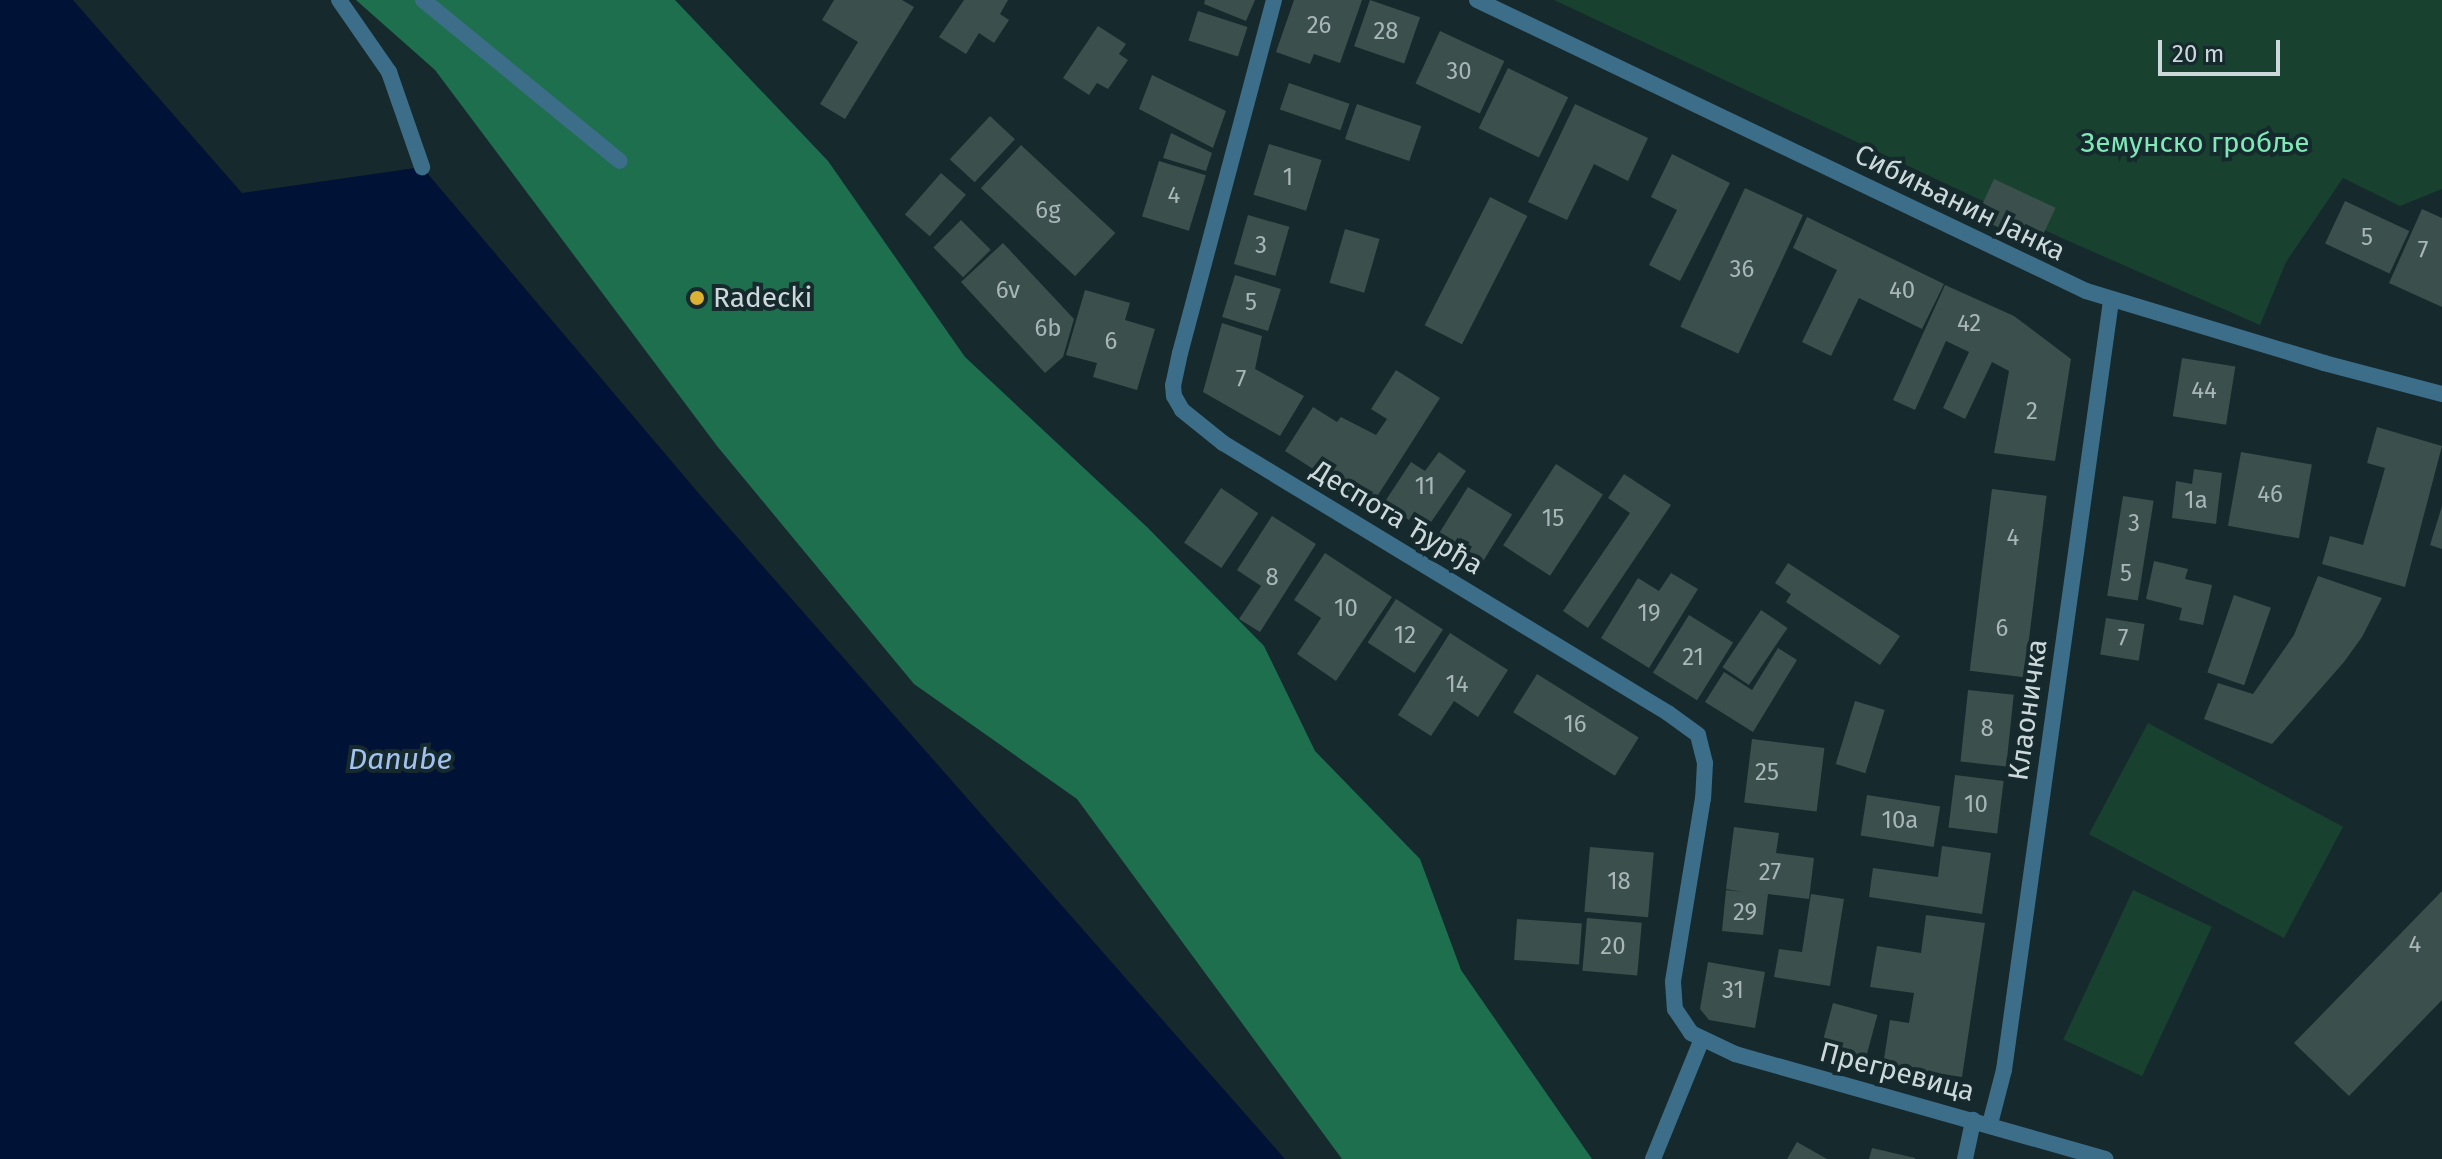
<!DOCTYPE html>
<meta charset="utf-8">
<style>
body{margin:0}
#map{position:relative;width:2442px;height:1159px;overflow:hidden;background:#16292d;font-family:"Fira Sans",sans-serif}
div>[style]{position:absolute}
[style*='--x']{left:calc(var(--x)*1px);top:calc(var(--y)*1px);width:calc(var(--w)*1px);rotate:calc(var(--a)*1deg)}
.green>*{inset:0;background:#18422f;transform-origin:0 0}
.forest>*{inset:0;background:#1e6f4e}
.water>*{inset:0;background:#001235}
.building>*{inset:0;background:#3b4f4d;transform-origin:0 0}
.service>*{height:16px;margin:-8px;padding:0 8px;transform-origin:8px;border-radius:8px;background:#3c6e89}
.pedestrian>*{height:16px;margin:-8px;padding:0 8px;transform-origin:8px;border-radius:8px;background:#3c6e89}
.minor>*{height:16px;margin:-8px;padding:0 8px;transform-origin:8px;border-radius:8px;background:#3c6e89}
.dots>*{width:22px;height:22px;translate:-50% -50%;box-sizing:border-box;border:4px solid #16292d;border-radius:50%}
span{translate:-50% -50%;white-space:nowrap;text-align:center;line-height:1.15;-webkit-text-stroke:8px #16292d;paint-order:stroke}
.number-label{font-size:24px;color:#a8b6b7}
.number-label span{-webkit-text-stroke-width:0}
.park-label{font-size:28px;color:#7ee9b7}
.street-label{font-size:28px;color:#ccd8da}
.poi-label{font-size:28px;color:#ccd8da}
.left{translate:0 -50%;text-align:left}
.water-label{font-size:30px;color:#a3c2f0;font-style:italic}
.scale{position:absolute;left:2158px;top:40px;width:122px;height:36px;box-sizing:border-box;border:4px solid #ccd8da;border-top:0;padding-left:10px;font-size:24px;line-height:28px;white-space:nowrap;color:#ccd8da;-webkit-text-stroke:6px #16292d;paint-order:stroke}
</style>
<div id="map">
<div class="green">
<div style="clip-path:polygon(1554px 0,2442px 0,2442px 189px,2400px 206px,2343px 178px,2286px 262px,2260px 325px,2064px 239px)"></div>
<div style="left:2148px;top:723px;width:221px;height:126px;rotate:28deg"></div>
<div style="left:2133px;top:890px;width:87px;height:165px;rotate:25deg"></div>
</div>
<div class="forest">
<div style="clip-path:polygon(356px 0,675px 0,828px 161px,965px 357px,1147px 527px,1264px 646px,1315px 751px,1420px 859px,1461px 970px,1592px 1159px,1342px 1159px,1077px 799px,914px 684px,717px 446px,435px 70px)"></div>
</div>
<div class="water">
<div style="clip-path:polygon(0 0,73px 0,242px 193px,422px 167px,701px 496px,1285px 1159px,0 1159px)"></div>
</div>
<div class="building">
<div style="clip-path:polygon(834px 0,902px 0,914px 7px,845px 119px,820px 104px,858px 42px,822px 20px)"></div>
<div style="clip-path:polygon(964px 0,1008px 0,1000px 14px,1009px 20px,994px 43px,979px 33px,966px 54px,939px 37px)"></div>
<div style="clip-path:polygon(1205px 0,1255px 0,1246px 21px,1204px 4px)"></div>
<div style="clip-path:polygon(1294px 0,1362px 0,1340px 63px,1314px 54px,1310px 64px,1276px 52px)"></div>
<div style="left:1370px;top:0;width:53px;height:49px;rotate:19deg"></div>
<div style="left:1198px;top:11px;width:52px;height:31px;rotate:18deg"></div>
<div style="clip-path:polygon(1098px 26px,1126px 44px,1119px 54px,1128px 60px,1108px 89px,1097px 83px,1089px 95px,1063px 78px)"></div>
<div style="left:1440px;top:31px;width:71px;height:58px;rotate:25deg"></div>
<div style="left:1508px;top:68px;width:67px;height:67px;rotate:26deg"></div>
<div style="clip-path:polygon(1152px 75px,1226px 111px,1213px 148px,1139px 109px)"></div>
<div style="left:1289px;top:83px;width:64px;height:28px;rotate:19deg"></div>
<div style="left:1357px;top:104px;width:68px;height:37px;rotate:19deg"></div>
<div style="clip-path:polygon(1575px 104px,1648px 138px,1628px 181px,1594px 164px,1567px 220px,1528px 202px)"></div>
<div style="left:990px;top:116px;width:34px;height:59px;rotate:43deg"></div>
<div style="clip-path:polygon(1171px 133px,1212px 153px,1206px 171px,1163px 158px)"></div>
<div style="left:1269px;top:144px;width:55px;height:53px;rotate:17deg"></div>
<div style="left:1021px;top:145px;width:129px;height:59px;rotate:43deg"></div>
<div style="clip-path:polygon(1672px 154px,1730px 183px,1680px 281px,1649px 265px,1677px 210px,1651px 197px)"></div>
<div style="left:1159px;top:161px;width:49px;height:58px;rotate:17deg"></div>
<div style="left:941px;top:173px;width:33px;height:55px;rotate:41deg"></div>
<div style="left:1994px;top:179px;width:68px;height:42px;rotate:25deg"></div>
<div style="left:1745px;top:188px;width:64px;height:153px;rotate:25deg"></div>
<div style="left:1490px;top:197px;width:42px;height:144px;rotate:27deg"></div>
<div style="left:2345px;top:201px;width:71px;height:47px;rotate:25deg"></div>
<div style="clip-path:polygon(2422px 209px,2442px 218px,2442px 307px,2389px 283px)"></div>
<div style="left:1248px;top:215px;width:43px;height:51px;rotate:16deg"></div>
<div style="clip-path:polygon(1807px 217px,1944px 284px,1922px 329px,1859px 298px,1831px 356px,1802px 342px,1837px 270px,1793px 248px)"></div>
<div style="left:961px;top:220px;width:42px;height:39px;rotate:45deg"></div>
<div style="left:1345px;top:229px;width:36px;height:56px;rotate:16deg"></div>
<div style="clip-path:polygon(1003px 243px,1074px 319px,1063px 357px,1045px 373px,961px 282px)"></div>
<div style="left:1235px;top:275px;width:48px;height:44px;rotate:17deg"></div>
<div style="clip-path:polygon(1945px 285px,2014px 316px,2071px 359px,2055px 461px,1994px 453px,2009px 371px,1992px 362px,1965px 419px,1943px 408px,1969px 352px,1946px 341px,1915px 410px,1893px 400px)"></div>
<div style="clip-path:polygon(1085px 290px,1130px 303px,1125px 320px,1155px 329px,1137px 390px,1093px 377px,1097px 363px,1066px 355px)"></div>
<div style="clip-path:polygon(1222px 323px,1262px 336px,1255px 369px,1304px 396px,1280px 436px,1203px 392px)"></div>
<div style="left:2182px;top:358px;width:54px;height:59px;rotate:9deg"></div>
<div style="clip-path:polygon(1396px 370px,1440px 398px,1371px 506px,1285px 451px,1313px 407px,1337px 422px,1341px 417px,1376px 435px,1387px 419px,1371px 409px)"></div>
<div style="clip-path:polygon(2377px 427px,2442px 446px,2405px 587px,2322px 564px,2330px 536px,2363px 545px,2385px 468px,2367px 463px)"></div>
<div style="clip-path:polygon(1439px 452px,1466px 471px,1425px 531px,1384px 503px,1411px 462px,1425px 471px)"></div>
<div style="left:2241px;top:452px;width:72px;height:75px;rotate:10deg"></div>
<div style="left:1556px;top:464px;width:56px;height:97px;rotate:33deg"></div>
<div style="clip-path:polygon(2194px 469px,2222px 473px,2216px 524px,2172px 518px,2176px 481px,2192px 484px)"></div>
<div style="clip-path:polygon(1624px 474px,1671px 505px,1588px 628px,1563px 611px,1630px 513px,1608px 498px)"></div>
<div style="left:1468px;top:487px;width:52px;height:60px;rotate:32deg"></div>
<div style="left:1221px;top:488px;width:45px;height:66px;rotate:34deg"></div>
<div style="left:1992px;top:489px;width:55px;height:183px;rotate:7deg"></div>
<div style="left:2123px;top:496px;width:31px;height:101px;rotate:9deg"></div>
<div style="clip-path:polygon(2442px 506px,2442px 549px,2430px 545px)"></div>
<div style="clip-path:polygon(1272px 516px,1316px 544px,1260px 632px,1239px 619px,1261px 586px,1237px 570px)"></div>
<div style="clip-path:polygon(1325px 553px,1392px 597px,1336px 681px,1297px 654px,1321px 618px,1294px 600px)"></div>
<div style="clip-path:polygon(2154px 561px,2188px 569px,2185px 579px,2212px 585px,2203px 625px,2179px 620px,2182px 608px,2146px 599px)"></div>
<div style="clip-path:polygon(1788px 563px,1900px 636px,1880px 665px,1786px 602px,1791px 594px,1775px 583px)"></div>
<div style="clip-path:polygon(1671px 573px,1698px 589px,1649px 668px,1601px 638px,1638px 578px,1659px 591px)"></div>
<div style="clip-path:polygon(2318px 576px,2382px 598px,2362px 637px,2344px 662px,2272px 744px,2204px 719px,2218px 683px,2253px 694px,2294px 635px)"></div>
<div style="left:2234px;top:595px;width:39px;height:82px;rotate:19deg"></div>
<div style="left:1396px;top:599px;width:56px;height:52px;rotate:33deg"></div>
<div style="left:1761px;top:610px;width:32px;height:69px;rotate:34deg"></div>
<div style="left:1689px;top:615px;width:52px;height:68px;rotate:32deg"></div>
<div style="left:2106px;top:618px;width:39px;height:37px;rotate:9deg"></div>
<div style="clip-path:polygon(1450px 633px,1508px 670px,1478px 717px,1454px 701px,1431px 736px,1398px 715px)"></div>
<div style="clip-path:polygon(1778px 648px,1797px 660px,1753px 732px,1705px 702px,1724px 672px,1752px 690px)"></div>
<div style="left:1537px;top:674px;width:120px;height:45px;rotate:32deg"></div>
<div style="left:1968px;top:690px;width:46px;height:72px;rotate:6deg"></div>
<div style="left:1855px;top:701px;width:31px;height:66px;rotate:17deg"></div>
<div style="left:1752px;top:739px;width:73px;height:64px;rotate:7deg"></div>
<div style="left:1955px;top:775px;width:49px;height:53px;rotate:7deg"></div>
<div style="left:1867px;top:795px;width:74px;height:41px;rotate:9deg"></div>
<div style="clip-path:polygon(1734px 827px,1779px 833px,1776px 853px,1814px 858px,1809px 899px,1768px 894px,1763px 935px,1722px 931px,1726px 890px,1743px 892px,1726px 889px)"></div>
<div style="clip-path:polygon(1942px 846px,1991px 853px,1982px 914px,1869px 897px,1873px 868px,1938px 877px)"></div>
<div style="left:1590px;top:847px;width:64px;height:65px;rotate:5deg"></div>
<div style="clip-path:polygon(2442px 891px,2442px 1000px,2349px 1096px,2294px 1043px)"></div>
<div style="clip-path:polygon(1811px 894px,1844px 899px,1830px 986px,1774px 977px,1779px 949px,1802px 952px)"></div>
<div style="clip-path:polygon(1926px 915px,1985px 923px,1962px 1077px,1883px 1065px,1890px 1020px,1909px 1023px,1914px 993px,1870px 987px,1877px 946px,1921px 953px)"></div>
<div style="left:1587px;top:918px;width:55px;height:53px;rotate:5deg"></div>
<div style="left:1517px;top:919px;width:65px;height:41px;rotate:4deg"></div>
<div style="clip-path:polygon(1708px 962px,1765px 972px,1755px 1028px,1709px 1020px,1700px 1009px)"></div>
<div style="left:1833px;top:1003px;width:46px;height:48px;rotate:15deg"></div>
<div style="clip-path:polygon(1797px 1142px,1827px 1159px,1787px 1159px)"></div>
<div style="clip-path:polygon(1872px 1148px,1915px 1158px,1915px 1159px,1869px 1159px)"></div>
</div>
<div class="service">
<div style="--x:339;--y:0;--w:88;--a:55.2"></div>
<div style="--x:389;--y:72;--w:101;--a:70.8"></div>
<div style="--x:1653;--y:1159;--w:130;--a:-67.8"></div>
<div style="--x:1965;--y:1159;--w:40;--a:-78"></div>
</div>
<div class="pedestrian">
<div style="--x:423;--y:0;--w:254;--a:39.3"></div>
</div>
<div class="minor">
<div style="--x:1274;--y:0;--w:365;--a:104.9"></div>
<div style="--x:1180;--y:353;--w:33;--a:102"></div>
<div style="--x:1173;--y:385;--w:11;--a:85"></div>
<div style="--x:1174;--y:396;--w:16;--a:60"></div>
<div style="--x:1182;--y:410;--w:53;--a:38.8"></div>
<div style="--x:1223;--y:443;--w:521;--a:31.25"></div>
<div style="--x:1668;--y:713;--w:37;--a:36"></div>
<div style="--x:1698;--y:735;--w:29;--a:76"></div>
<div style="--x:1705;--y:763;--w:35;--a:93"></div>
<div style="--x:1703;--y:798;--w:186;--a:99.3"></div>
<div style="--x:1673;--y:982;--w:27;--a:86"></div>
<div style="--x:1675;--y:1009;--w:29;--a:56"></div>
<div style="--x:1691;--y:1033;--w:49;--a:25.5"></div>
<div style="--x:1735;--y:1054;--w:385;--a:15.8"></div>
<div style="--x:1477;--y:0;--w:675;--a:25.54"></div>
<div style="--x:2086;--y:291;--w:249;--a:16.8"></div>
<div style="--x:2324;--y:363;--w:122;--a:14.7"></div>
<div style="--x:1990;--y:1124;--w:56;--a:-75.5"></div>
<div style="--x:2004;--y:1070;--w:776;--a:-82.08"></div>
</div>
<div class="dots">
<div style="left:697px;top:298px;background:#dbb233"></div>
</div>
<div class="number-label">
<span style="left:1319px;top:26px">26</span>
<span style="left:1386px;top:32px">28</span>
<span style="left:1459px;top:72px">30</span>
<span style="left:1288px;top:178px">1</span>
<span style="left:1174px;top:196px">4</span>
<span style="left:1048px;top:211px">6g</span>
<span style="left:2367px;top:238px">5</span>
<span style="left:1261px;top:246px">3</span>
<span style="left:2423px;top:251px">7</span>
<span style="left:1742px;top:270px">36</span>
<span style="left:1008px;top:291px">6v</span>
<span style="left:1902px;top:291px">40</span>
<span style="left:1251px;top:303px">5</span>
<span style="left:1969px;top:324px">42</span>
<span style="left:1048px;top:329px">6b</span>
<span style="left:1111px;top:342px">6</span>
<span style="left:1241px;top:380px">7</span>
<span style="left:2204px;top:391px">44</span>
<span style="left:2032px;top:412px">2</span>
<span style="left:1425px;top:487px">11</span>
<span style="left:2270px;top:495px">46</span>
<span style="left:2196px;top:501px">1a</span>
<span style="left:1553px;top:519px">15</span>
<span style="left:2134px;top:524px">3</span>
<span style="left:2013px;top:538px">4</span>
<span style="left:2126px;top:574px">5</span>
<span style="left:1272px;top:578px">8</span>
<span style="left:1346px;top:609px">10</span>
<span style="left:1649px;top:614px">19</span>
<span style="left:2002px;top:629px">6</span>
<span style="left:1405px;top:636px">12</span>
<span style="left:2123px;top:639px">7</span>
<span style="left:1693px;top:658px">21</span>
<span style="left:1457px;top:685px">14</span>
<span style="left:1575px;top:725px">16</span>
<span style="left:1987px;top:729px">8</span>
<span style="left:1767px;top:773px">25</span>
<span style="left:1976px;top:805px">10</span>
<span style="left:1900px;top:821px">10a</span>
<span style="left:1770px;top:873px">27</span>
<span style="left:1619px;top:882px">18</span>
<span style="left:1745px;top:913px">29</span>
<span style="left:2415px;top:945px">4</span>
<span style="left:1613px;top:947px">20</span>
<span style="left:1733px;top:991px">31</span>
</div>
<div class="park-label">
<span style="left:2195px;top:143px">Земунско гробље</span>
</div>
<div class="street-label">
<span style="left:1960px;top:203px;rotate:26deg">Сибињанин Јанка</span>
<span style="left:1397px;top:518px;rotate:31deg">Деспота Ђурђа</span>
<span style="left:2028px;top:710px;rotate:-82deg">Клаоничка</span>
<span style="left:1897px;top:1072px;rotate:15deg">Прегревица</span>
</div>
<div class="poi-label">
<span class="left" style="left:713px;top:298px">Radecki</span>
</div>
<div class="water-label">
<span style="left:400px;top:759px">Danube</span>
</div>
<div class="scale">20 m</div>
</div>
